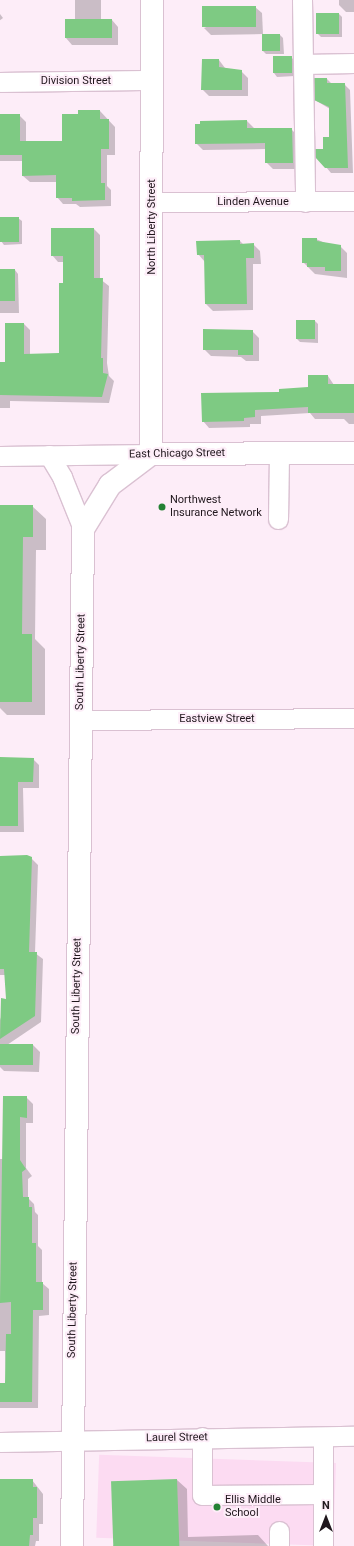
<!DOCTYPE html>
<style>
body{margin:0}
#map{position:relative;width:354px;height:1546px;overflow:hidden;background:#fdedf8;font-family:Roboto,sans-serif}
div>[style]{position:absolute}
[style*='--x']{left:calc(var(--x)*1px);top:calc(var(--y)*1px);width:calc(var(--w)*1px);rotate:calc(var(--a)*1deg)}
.built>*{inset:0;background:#fcdbf2;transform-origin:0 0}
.shadow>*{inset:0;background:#0003;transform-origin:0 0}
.building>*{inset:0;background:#7eca83;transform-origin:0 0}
.roads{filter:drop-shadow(1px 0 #dac1d2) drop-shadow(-1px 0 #dac1d2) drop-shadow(0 1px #dac1d2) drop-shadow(0 -1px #dac1d2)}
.minor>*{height:19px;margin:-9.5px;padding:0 9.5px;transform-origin:9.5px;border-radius:9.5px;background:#fff}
.major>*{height:22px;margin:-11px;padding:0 11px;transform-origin:11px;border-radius:11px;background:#fff}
.dots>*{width:11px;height:11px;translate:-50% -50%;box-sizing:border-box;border:2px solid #fdedf8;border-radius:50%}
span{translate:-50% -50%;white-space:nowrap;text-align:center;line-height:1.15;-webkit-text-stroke:4px #fdedf8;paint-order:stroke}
.street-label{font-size:11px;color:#20171d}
.poi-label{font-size:11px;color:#20171d}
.left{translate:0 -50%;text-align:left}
.north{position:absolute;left:306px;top:1498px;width:40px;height:40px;-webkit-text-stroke:3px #fdedf8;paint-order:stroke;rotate:0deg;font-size:11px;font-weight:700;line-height:16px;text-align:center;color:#20171d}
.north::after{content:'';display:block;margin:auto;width:14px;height:18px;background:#20171d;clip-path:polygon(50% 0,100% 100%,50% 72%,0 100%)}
</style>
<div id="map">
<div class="built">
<div style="left:336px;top:1463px;width:83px;height:237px;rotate:92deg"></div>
</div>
<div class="shadow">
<div style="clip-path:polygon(75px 0,101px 0,101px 20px,112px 20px,118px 27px,118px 45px,72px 45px,66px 38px,75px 20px)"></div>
<div style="clip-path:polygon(339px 0,354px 0,354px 12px,346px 12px,339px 5px)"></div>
<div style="clip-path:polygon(255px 7px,262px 13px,263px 34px,211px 35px,204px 28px)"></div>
<div style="left:0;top:14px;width:5px;height:36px;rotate:53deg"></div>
<div style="clip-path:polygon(339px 14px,342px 17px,342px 37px,321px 37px,317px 33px)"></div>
<div style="clip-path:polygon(280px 35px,283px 38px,284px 54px,266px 54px,263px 51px)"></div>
<div style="clip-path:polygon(291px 57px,295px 61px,295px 76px,277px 77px,274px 73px)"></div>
<div style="clip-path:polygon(219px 60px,225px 68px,231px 71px,241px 71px,248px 78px,248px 96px,209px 96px,202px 89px)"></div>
<div style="clip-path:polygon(327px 79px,332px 84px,344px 84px,350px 90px,353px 173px,331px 173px,326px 167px,324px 150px,330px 138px,330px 109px,315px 100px)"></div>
<div style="clip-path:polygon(100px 111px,115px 127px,115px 155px,107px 155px,107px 186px,111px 190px,111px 206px,80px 207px,76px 204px,63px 204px,57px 197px,57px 182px,30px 182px,23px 176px,23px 161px,0 161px,0 115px,19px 115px,26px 122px,26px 142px,63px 142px,79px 116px)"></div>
<div style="clip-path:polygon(247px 121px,254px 128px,291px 129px,298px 136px,300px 169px,273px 169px,266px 162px,266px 149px,203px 150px,196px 143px)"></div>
<div style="clip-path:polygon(0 218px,18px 218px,22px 221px,22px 244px,4px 245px,1px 241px)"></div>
<div style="clip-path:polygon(94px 229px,100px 235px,100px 279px,109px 286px,107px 363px,109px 376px,114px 381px,109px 403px,10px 401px,10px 408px,0 408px,0 363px,6px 363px,24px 324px,30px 330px,30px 355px,60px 354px,64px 262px,58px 262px,52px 255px)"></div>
<div style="clip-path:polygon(316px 239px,332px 246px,340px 246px,347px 253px,347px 278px,315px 274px,303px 262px)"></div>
<div style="clip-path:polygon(240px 241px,243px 244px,253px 244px,260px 251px,261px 264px,253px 264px,253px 310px,213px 311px,206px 304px,205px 262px,198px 254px)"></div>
<div style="clip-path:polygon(0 270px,15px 270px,18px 274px,19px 313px,0 313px)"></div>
<div style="clip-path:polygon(315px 321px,318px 324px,318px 343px,300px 342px,297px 339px)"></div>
<div style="clip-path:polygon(252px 331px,259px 338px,259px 361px,246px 361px,241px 357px,211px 356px,204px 349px)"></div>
<div style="clip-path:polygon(328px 376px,334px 385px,354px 385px,354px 424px,349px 424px,344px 419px,315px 419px,310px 413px,261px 416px,261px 424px,250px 424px,250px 427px,209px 428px,203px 421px,280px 393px,309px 388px)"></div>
<div style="clip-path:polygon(0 506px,32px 506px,46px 519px,46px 550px,36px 550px,35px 639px,45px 649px,45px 715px,7px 715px,0 708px)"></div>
<div style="clip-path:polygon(0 758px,33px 759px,39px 765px,39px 788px,23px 788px,24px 832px,0 832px)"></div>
<div style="clip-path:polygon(0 858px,31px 858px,38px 865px,35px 953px,43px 959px,41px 1022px,7px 1045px,33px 1045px,40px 1052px,39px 1072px,4px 1071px,0 1067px,0 1020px,7px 1000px,6px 975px,0 975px)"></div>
<div style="clip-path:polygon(26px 1097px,33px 1104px,33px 1123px,26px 1123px,26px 1168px,32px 1176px,28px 1179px,28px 1198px,34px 1204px,35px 1212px,38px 1215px,38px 1246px,42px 1250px,42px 1283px,49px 1289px,49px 1315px,39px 1316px,38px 1408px,0 1408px,0 1384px,6px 1384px,5px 1351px,0 1351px,0 1159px,3px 1159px)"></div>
<div style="clip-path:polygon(0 1480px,32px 1480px,43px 1494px,43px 1524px,39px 1524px,39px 1541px,36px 1541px,35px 1546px,0 1546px)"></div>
<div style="clip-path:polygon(177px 1480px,187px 1489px,188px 1537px,258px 1535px,268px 1546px,113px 1546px)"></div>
</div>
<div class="building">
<div style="left:256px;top:6px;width:21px;height:54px;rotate:90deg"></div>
<div style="left:316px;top:13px;width:23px;height:21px"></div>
<div style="left:112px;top:19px;width:19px;height:47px;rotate:90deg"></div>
<div style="left:262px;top:34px;width:18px;height:17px"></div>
<div style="left:292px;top:56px;width:17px;height:19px;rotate:90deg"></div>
<div style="clip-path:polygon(202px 59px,219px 59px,219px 67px,242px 70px,242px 90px,201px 90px)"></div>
<div style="clip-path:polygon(314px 78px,327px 78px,327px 83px,345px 83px,348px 168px,325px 168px,315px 157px,315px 149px,323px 149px,323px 137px,329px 137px,329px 107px,314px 100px)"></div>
<div style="clip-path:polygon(78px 110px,100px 110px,100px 119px,109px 119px,109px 149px,101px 149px,101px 183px,105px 183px,105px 200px,72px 201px,72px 198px,56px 198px,56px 175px,22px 176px,22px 155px,0 155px,0 114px,20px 114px,20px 141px,62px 141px,62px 114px,78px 114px)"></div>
<div style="clip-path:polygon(247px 120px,247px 128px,292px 128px,293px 163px,265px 163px,265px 143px,195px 144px,195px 124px,200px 124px,200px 121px)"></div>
<div style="left:0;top:217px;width:19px;height:25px"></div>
<div style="clip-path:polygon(51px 228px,94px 228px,94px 278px,103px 278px,101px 358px,103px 358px,103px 373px,108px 374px,102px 397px,0 395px,0 362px,5px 362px,5px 323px,24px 323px,24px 354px,59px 353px,59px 283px,63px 283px,63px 256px,51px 256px)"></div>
<div style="clip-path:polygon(302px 238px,317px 238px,317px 241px,341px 245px,341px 271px,325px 271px,325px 267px,307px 267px,307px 263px,302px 263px)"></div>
<div style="clip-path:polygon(240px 240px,240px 244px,254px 243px,254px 258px,246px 258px,247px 304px,205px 304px,204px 255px,197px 255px,196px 241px)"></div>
<div style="left:0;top:269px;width:15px;height:32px"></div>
<div style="left:296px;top:320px;width:19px;height:19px"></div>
<div style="clip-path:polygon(203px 329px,253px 330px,253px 355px,238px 355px,238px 350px,203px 350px)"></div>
<div style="clip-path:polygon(308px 375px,328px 375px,328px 384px,354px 384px,354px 413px,308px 413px,308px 407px,255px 410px,255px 417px,244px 418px,244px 421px,202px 422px,201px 393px,279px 392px,279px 389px,308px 387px)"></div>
<div style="clip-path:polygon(0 505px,33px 505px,33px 537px,23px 537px,22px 634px,32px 634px,32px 702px,0 702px)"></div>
<div style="clip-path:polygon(0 757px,34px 758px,33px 782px,18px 782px,18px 826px,0 826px)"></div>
<div style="clip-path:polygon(27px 855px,32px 857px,29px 952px,37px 952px,35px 1016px,0 1039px,1px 998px,6px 999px,4px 969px,0 969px,0 856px)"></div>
<div style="left:0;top:1044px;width:33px;height:21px"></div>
<div style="clip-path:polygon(3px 1096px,27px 1096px,27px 1118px,20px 1117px,20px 1160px,26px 1169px,22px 1172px,23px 1197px,29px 1197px,29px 1207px,32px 1207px,32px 1243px,36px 1243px,36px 1282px,43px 1282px,43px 1310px,33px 1310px,32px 1402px,0 1402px,0 1383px,5px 1383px,6px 1334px,11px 1334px,11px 1302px,0 1303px)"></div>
<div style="clip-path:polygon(0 1479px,33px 1479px,33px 1487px,37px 1487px,37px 1518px,33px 1518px,33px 1535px,30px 1535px,29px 1546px,0 1546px)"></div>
<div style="left:177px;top:1479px;width:67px;height:66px;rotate:88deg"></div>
</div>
<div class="roads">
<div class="minor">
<div style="--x:302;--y:0;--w:202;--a:89.1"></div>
<div style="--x:303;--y:64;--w:51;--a:-1.1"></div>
<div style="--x:0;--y:82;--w:152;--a:-0.8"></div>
<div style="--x:153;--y:202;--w:201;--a:-0.3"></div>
<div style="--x:49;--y:455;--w:26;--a:59"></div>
<div style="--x:62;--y:477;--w:56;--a:68"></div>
<div style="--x:0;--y:456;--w:151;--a:-0.8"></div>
<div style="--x:278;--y:519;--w:66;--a:-89.1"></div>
<div style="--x:80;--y:720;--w:274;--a:-0.4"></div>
<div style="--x:202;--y:1437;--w:58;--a:90"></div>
<div style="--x:202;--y:1495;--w:120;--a:-0.5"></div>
<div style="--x:0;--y:1442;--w:354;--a:-1"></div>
<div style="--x:279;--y:1531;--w:15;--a:90"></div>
<div style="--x:323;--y:1546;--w:109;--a:-90"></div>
</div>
<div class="major">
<div style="--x:151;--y:454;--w:454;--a:-89.9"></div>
<div style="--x:151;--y:454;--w:203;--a:-0.3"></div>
<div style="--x:72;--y:1546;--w:1017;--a:-89.38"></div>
<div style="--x:83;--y:529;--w:52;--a:-58.5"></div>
<div style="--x:110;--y:485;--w:51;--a:-37.1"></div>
</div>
</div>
<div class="dots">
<div style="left:162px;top:507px;background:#248234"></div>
<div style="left:217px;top:1507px;background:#248234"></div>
</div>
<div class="street-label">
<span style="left:76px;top:81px">Division Street</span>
<span style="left:253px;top:202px">Linden Avenue</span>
<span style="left:152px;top:227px;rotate:-90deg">North Liberty Street</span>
<span style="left:177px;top:454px;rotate:-1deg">East Chicago Street</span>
<span style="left:81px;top:662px;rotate:-89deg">South Liberty Street</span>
<span style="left:217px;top:719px">Eastview Street</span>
<span style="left:77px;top:986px;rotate:-89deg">South Liberty Street</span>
<span style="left:73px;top:1310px;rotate:-89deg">South Liberty Street</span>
<span style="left:177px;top:1438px;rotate:-1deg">Laurel Street</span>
</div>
<div class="poi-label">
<span class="left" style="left:170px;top:507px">Northwest<br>Insurance Network</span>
<span class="left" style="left:225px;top:1507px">Ellis Middle<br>School</span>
</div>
<div class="north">N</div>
</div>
